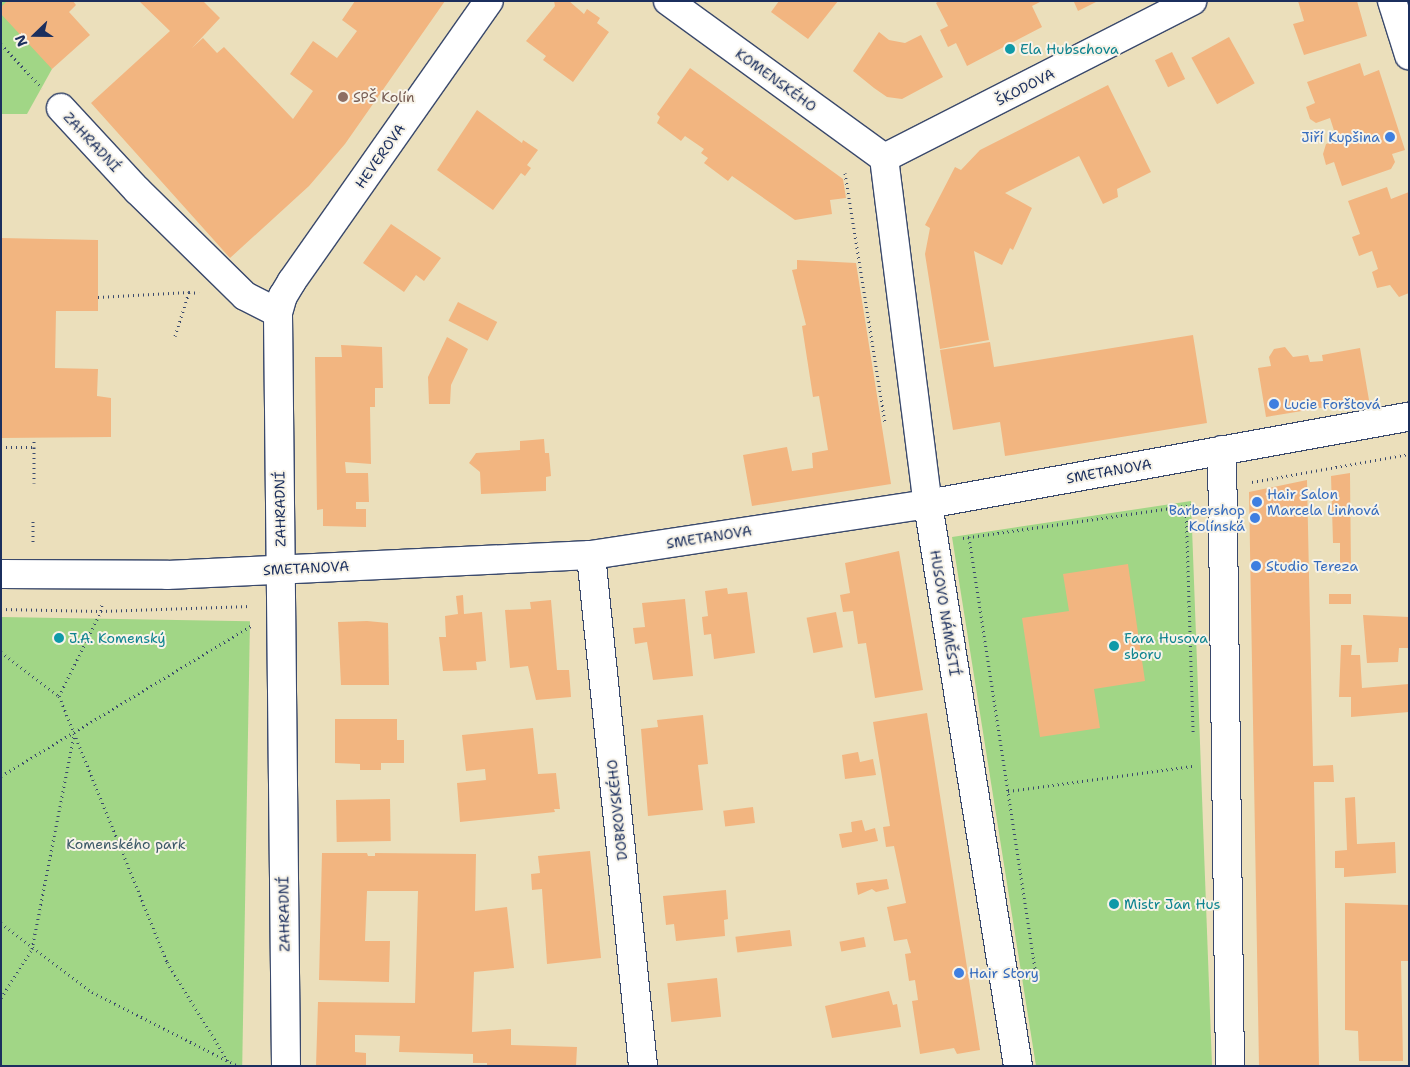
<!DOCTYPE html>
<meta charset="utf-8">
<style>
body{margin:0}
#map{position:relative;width:1410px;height:1067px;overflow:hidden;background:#ebdfbb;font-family:"Shantell Sans",sans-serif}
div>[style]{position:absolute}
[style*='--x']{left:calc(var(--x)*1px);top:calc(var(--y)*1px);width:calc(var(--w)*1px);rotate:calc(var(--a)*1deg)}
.green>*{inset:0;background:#a1d686;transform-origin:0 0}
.building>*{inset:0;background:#f2b580;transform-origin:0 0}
.path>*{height:3px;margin-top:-1.5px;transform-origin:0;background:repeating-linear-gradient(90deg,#3a496c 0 1px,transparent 0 5px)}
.roads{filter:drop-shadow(1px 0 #3a496c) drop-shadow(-1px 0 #3a496c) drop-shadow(0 1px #3a496c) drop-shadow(0 -1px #3a496c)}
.minor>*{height:28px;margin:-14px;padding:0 14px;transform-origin:14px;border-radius:14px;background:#fff}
.dots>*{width:14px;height:14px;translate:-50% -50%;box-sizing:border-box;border:2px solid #f7f3e8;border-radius:50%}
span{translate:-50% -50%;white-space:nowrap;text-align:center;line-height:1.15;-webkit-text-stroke:4px #f7f3e8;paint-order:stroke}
.culture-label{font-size:14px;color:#0d838f}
.left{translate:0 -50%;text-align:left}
.street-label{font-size:14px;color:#1b2f5e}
.education-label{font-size:14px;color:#785e54}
.shop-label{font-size:14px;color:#366cbe}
.right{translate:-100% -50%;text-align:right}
.park-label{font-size:14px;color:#3c5968}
.frame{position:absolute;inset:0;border:2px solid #1b2f5e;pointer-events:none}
.north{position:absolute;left:10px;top:10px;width:50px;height:50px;-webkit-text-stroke:4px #f7f3e8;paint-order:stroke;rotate:248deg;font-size:14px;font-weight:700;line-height:20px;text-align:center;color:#1b2f5e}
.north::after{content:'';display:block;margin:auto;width:18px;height:22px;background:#1b2f5e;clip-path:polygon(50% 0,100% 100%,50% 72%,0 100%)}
</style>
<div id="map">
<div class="green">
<div style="clip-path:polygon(1px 1px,23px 1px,52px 69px,27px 114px,1px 114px)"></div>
<div style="clip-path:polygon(1191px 501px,1212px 1066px,1036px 1066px,952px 537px)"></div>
<div style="left:1px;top:617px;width:249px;height:449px;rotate:1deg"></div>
</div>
<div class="building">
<div style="clip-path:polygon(7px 1px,73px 1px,76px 5px,69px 12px,90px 35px,52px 69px,1px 14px,1px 7px)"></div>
<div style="clip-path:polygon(139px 1px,203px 1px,220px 18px,192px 48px,203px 38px,217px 53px,224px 47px,293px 119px,313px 91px,290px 74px,313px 41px,337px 58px,357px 31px,342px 20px,355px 1px,445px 1px,345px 144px,309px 186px,230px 258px,91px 103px,170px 31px)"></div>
<div style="clip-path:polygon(554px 1px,569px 1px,584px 14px,587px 9px,600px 18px,597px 23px,609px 32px,573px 82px,543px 60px,546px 56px,526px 41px,555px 6px)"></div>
<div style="clip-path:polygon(779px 1px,838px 1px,808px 39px,771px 12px)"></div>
<div style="clip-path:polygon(939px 1px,1042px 1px,1032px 6px,1042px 27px,967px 66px,956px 43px,948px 47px,940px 30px,948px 26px,936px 3px)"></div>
<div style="clip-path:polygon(1061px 1px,1098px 1px,1078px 11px,1074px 2px)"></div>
<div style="clip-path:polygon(1298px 1px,1357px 1px,1367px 36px,1304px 55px,1293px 24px,1304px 21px)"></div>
<div style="clip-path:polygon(879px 32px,889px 40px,905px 43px,921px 35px,943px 77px,902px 99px,887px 97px,874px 88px,853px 71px)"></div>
<div style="left:1229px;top:37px;width:53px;height:43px;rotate:61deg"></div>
<div style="left:1172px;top:52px;width:30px;height:19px;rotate:64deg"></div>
<div style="clip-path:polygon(1360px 63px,1364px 76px,1379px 70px,1405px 150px,1392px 154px,1395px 162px,1391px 169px,1342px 186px,1334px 162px,1326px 165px,1323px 154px,1326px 144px,1337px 140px,1330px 118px,1316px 123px,1310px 119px,1306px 107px,1315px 103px,1307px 82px)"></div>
<div style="clip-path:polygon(690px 68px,843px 179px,846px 198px,830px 200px,832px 214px,795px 220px,732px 176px,728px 181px,704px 163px,708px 158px,701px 153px,704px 149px,685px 136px,681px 141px,657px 123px,660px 117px,657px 114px)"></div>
<div style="clip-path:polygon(1108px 85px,1151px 172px,1117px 189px,1118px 197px,1103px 204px,1079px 156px,1005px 193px,1032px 208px,1013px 250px,1010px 248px,1002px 265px,974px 251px,989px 340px,940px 349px,925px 254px,930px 228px,925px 225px,955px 167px,961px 170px,980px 150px)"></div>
<div style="clip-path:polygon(477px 110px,522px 143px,523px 140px,538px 150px,527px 165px,531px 168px,525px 176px,521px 173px,493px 210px,437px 170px)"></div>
<div style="clip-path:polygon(1387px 187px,1391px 199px,1409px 192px,1409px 293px,1399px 297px,1390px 285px,1377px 288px,1372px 272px,1378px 269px,1372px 251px,1359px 256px,1352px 237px,1360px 234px,1348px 201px)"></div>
<div style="clip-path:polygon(391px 224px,441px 258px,424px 281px,416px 275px,404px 292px,363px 263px)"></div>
<div style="clip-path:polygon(1px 238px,98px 240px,98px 311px,56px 311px,55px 368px,98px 369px,97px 396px,111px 398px,111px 437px,1px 438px)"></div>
<div style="clip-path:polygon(797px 260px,856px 263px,891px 484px,752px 506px,743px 455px,787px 447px,792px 471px,813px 468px,812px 453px,828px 450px,819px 396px,813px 397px,802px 326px,806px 325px,792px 270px,797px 269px)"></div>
<div style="left:458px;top:302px;width:44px;height:21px;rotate:27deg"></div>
<div style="clip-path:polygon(1193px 335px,1207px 423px,1005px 456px,1000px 422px,953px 430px,940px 350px,990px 342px,994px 367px)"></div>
<div style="clip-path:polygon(447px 337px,468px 349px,451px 385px,450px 404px,429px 404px,428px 377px)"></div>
<div style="clip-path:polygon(341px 345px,382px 347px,383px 388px,375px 388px,375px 407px,370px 407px,371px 464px,345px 462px,346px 473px,368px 473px,369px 502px,356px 502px,356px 509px,366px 509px,366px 527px,323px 526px,323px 509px,317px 510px,315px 357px,342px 357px)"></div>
<div style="clip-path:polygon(1285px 347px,1293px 357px,1308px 355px,1310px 362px,1323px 361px,1322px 355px,1360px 348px,1369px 400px,1266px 417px,1258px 368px,1271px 366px,1269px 357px,1274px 349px)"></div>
<div style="clip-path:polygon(544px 439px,545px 453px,549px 453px,551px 476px,546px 477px,546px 491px,481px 494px,480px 472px,469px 463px,476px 453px,520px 450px,520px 441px)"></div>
<div style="clip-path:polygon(1350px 473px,1351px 572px,1340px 572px,1340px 543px,1333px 543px,1331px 476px)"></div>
<div style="clip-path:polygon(1307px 480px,1313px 766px,1333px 765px,1334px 782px,1314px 782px,1319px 1066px,1259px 1066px,1249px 492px)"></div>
<div style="clip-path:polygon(899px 551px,923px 690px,875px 698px,866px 643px,858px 644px,853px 611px,843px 612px,840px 595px,850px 593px,845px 563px)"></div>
<div style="clip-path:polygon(1128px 564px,1145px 681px,1094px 689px,1100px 728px,1040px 737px,1022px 618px,1069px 611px,1063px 574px)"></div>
<div style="clip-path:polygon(727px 588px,728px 594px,747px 592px,755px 653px,714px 659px,711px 634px,704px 635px,702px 617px,708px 616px,705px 591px)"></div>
<div style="left:1329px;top:594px;width:22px;height:10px"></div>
<div style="clip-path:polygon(463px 595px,464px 614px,482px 612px,486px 661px,476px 662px,477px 670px,443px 671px,439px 637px,446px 637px,445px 616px,458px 614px,456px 596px)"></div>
<div style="clip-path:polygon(685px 599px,693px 676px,653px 680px,647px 642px,635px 644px,633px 628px,645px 627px,642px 603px)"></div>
<div style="clip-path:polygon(551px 600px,557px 670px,569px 670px,571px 697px,536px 700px,528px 666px,510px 668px,505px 610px,531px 609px,530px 602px)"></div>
<div style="left:836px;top:612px;width:36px;height:30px;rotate:79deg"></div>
<div style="clip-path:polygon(1363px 615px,1409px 617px,1409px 648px,1399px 648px,1398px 662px,1367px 663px)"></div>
<div style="clip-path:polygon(367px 621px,388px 623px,389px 685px,341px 685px,338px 622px)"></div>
<div style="clip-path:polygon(1341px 645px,1352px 645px,1351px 655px,1360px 655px,1362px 688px,1409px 684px,1409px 712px,1351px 717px,1351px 697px,1339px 697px)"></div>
<div style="clip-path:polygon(927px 713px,980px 1050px,957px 1054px,954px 1048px,920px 1054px,912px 1001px,918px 1000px,915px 980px,909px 981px,905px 954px,911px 953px,907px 939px,894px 941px,887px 907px,906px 903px,894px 846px,886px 847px,883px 827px,890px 826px,873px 722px)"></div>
<div style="clip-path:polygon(703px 715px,708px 764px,698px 765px,703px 810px,648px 816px,641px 729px,658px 727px,657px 720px)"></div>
<div style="clip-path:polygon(335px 719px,397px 719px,397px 740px,404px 740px,404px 763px,381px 763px,381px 770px,360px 770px,360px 764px,335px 763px)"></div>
<div style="clip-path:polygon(533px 728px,538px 774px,556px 773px,560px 809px,554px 809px,555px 812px,460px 822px,457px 783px,486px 780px,485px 769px,466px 771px,462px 735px)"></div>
<div style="clip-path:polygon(858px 752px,860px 762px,873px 759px,876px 775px,845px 779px,842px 755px)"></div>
<div style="clip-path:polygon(1355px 797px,1357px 844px,1395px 842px,1396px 873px,1344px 877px,1344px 868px,1335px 868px,1335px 851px,1347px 850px,1345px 798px)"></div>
<div style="left:390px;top:799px;width:42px;height:54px;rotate:89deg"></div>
<div style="left:753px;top:807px;width:16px;height:30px;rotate:83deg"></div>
<div style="clip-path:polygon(862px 820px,865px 831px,875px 828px,878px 841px,842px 848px,839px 834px,852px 832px,851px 822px)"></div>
<div style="clip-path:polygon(590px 851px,601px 958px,547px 964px,542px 889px,532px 890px,531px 874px,540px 873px,538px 856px)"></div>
<div style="clip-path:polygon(322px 853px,367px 853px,368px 856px,375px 856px,375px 853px,476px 854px,475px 911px,507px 907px,514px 968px,474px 972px,472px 1032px,511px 1029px,511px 1045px,577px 1047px,576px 1066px,487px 1066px,487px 1063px,473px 1063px,473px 1054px,399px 1052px,400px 1036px,355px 1035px,355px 1052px,366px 1053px,366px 1066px,316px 1066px,318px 1002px,415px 1003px,418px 891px,367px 891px,365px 941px,390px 941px,389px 982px,319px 980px)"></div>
<div style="clip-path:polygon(887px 879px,889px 889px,876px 892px,872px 889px,858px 895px,856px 883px)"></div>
<div style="clip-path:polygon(726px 890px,728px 919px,724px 920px,725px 936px,676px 941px,674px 924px,666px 925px,663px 896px)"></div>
<div style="clip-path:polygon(1345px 903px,1409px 905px,1409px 961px,1401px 961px,1403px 1061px,1359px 1061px,1358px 1031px,1345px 1030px)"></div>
<div style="left:790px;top:930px;width:16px;height:55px;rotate:83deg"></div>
<div style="left:864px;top:937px;width:10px;height:25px;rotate:79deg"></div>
<div style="left:717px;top:978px;width:39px;height:50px;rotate:84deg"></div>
<div style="clip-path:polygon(889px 991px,893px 1005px,897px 1004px,901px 1027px,832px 1038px,825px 1006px)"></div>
</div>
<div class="path">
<div style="--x:1;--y:44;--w:60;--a:47"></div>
<div style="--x:845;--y:173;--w:253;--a:80.9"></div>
<div style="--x:98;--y:297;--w:91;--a:-3.1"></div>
<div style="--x:175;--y:336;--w:46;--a:-72.3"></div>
<div style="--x:189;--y:292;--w:10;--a:6"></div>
<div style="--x:1;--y:447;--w:33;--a:0"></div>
<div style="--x:34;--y:447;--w:9;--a:-90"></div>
<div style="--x:1252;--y:482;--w:159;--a:-10.1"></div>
<div style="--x:34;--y:483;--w:36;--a:-90"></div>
<div style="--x:1186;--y:506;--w:229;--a:88.2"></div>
<div style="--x:33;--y:521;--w:23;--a:90"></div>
<div style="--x:969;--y:537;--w:442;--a:81.3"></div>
<div style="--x:963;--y:538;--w:231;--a:-8.2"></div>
<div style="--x:1;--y:609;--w:100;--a:1.1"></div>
<div style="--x:101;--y:611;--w:150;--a:-1.9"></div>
<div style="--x:1;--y:652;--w:73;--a:37.2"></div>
<div style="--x:59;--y:696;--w:287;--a:67.9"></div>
<div style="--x:167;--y:962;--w:116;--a:58.4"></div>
<div style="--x:59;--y:696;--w:95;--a:-63.7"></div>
<div style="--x:101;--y:611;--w:7;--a:-82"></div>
<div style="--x:1;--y:776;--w:293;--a:-31"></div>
<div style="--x:1008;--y:791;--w:188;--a:-7.7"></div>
<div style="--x:1;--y:923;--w:114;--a:37.2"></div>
<div style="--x:92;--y:992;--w:164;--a:26.9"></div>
<div style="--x:1;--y:998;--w:58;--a:-57.7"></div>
<div style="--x:32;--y:949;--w:219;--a:-78.9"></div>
</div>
<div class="roads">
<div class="minor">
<div style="--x:668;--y:1;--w:267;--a:36"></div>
<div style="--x:1392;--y:1;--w:57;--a:72.5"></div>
<div style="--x:61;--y:108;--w:112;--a:47.2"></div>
<div style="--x:137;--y:190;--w:151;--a:44.5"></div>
<div style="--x:245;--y:296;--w:37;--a:27"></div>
<div style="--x:884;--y:158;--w:349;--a:82.8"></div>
<div style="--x:928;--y:504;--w:569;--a:80.9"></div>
<div style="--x:884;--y:158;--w:346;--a:-27"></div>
<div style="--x:1222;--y:450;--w:616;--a:89.26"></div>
<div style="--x:591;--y:555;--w:514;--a:84.19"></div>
<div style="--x:1;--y:574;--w:166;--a:0.3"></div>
<div style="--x:167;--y:575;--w:424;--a:-2.7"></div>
<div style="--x:591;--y:555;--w:341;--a:-8.6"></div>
<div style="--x:928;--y:504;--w:489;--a:-10.3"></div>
<div style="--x:286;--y:1066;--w:753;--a:-90.61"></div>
<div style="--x:278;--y:313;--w:18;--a:-74"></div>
<div style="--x:283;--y:296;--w:17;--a:-59"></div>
<div style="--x:292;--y:281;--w:342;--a:-54.9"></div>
</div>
</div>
<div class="dots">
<div style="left:1010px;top:49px;background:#0f9aa8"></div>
<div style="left:343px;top:97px;background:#8d6e63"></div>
<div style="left:1390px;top:137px;background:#3f7fe0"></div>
<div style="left:1274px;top:404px;background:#3f7fe0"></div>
<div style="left:1257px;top:502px;background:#3f7fe0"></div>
<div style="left:1255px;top:518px;background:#3f7fe0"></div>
<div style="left:1256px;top:566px;background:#3f7fe0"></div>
<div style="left:59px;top:638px;background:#0f9aa8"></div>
<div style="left:1114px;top:646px;background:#0f9aa8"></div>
<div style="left:1114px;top:904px;background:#0f9aa8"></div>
<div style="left:959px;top:973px;background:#3f7fe0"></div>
</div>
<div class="culture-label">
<span class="left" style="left:1020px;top:49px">Ela Hubschova</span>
<span class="left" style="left:69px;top:638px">J.A. Komenský</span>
<span class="left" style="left:1124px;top:646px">Fara Husova<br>sboru</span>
<span class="left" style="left:1124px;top:904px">Mistr Jan Hus</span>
</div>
<div class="street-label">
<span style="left:776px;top:80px;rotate:36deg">KOMENSKÉHO</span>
<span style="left:1025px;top:87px;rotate:-27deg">ŠKODOVA</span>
<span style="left:92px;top:142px;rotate:47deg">ZAHRADNÍ</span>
<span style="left:380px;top:156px;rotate:-55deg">HEVEROVA</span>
<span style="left:1109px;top:471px;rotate:-10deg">SMETANOVA</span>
<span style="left:280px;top:509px;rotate:-91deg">ZAHRADNÍ</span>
<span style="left:709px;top:537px;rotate:-9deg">SMETANOVA</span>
<span style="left:306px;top:568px;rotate:-3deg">SMETANOVA</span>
<span style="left:945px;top:613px;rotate:81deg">HUSOVO NÁMĚSTÍ</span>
<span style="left:617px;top:810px;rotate:-96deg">DOBROVSKÉHO</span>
<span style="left:284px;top:914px;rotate:-91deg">ZAHRADNÍ</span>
</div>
<div class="education-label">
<span class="left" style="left:353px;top:97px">SPŠ Kolín</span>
</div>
<div class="shop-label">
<span class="right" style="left:1380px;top:137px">Jiří Kupšina</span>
<span class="left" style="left:1284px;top:404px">Lucie Forštová</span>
<span class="left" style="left:1267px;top:502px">Hair Salon<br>Marcela Linhová</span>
<span class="right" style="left:1245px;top:518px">Barbershop<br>Kolínská</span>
<span class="left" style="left:1266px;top:566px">Studio Tereza</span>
<span class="left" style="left:969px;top:973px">Hair Story</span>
</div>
<div class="park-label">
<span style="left:126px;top:844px">Komenského park</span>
</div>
<div class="frame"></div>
<div class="north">N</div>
</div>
